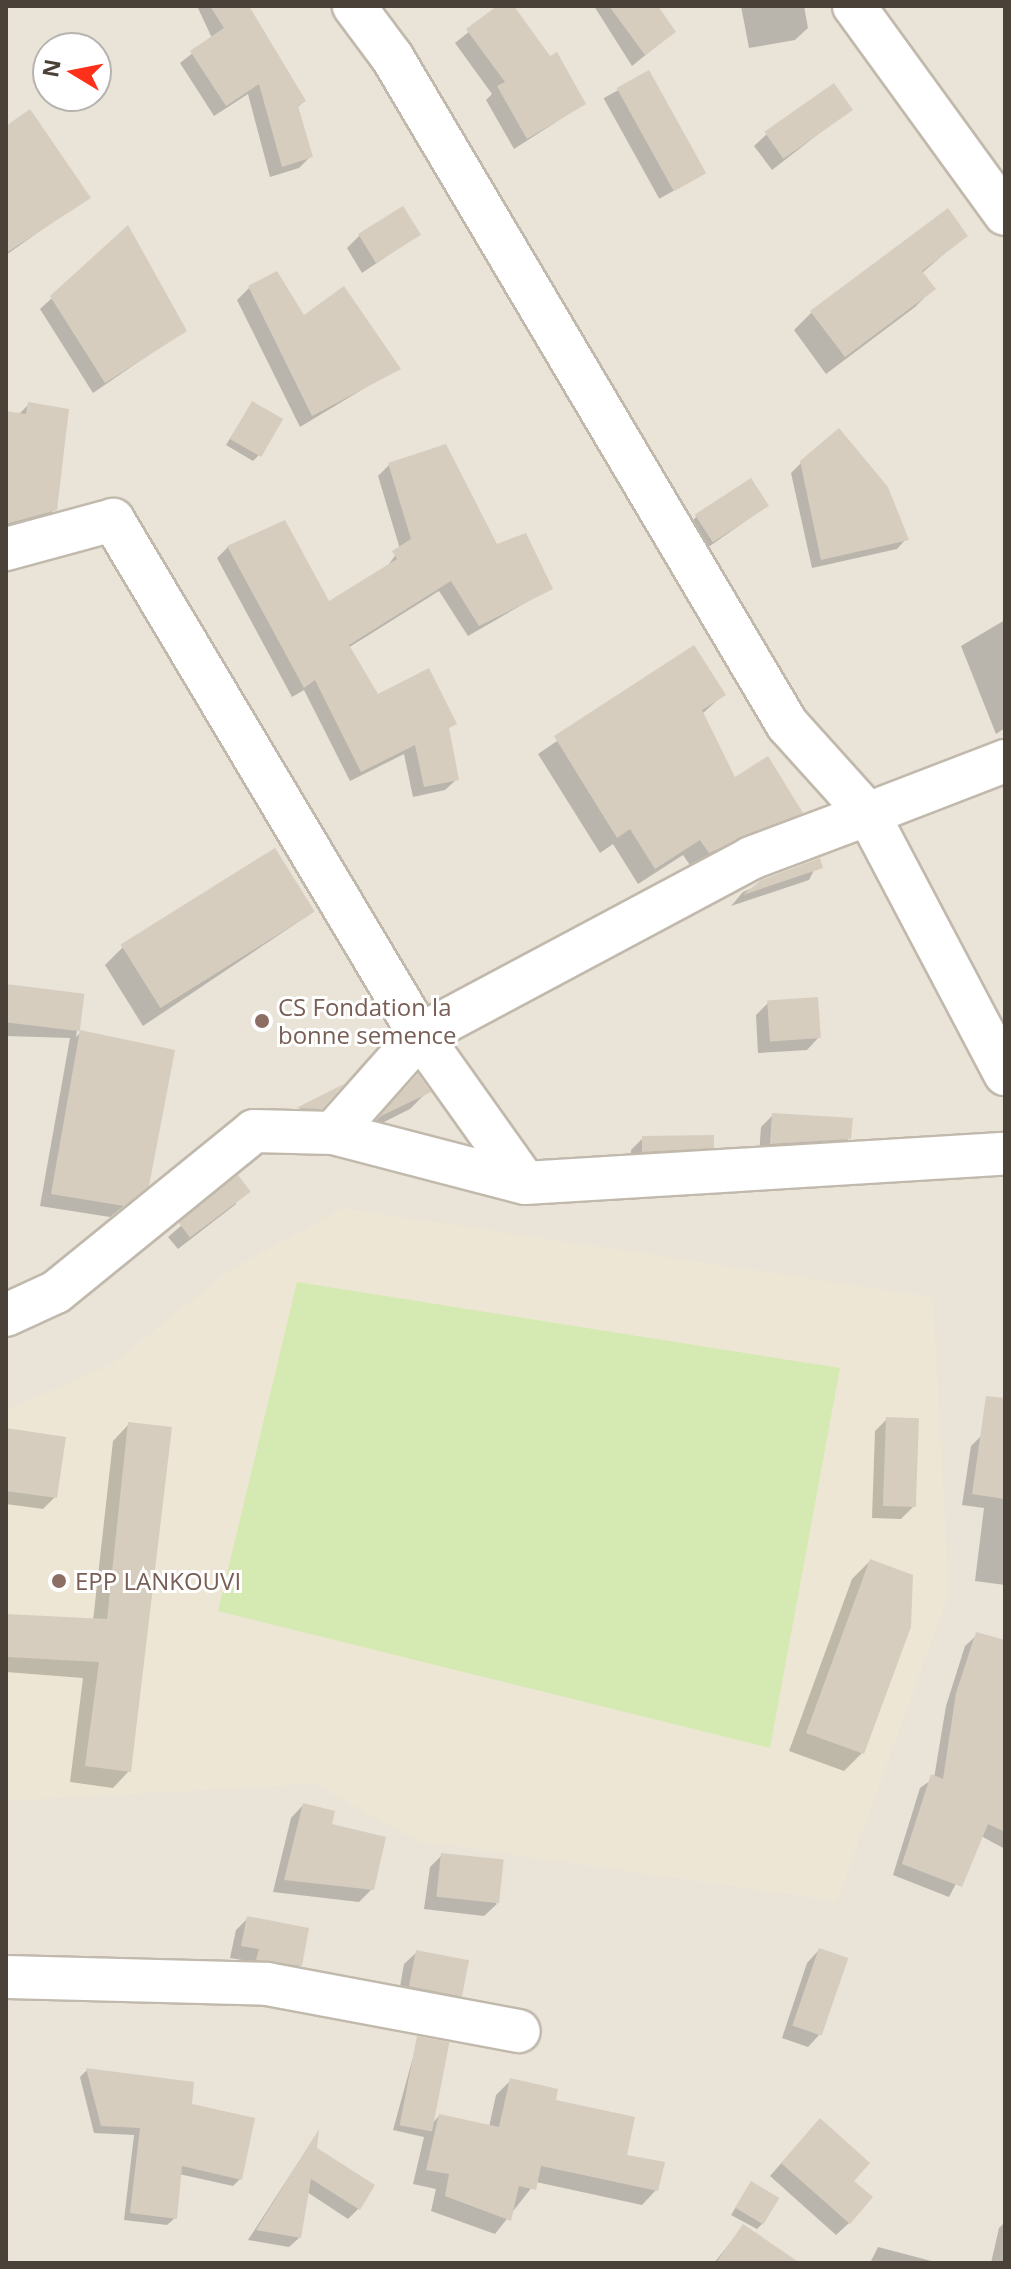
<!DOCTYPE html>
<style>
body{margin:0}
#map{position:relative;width:1011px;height:2269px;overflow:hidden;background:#f5f1ea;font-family:"Open Sans",sans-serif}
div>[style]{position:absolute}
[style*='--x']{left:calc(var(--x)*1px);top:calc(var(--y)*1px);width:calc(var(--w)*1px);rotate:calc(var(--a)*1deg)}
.residential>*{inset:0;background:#e9e3d8}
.education>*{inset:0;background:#eee6d4}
.green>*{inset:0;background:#d4eab2}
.shadow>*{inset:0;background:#0003;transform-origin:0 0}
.building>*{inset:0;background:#d7cdbf;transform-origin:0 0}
.roads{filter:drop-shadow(2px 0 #c1b9ac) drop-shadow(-2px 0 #c1b9ac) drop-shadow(0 2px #c1b9ac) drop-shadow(0 -2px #c1b9ac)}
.minor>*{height:42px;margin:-21px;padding:0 21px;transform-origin:21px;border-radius:21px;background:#fff}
.dots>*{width:22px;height:22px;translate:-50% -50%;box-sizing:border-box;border:4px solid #fff;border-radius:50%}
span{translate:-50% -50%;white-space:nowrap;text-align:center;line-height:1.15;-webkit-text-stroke:6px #fff;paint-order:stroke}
.education-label{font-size:24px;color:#785e54}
.left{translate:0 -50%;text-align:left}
.frame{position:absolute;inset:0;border:8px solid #4a4238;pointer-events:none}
.north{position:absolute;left:32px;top:32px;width:80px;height:80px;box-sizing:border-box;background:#fff;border:2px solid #b7b3af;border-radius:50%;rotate:280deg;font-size:22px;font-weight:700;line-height:32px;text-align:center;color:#4a4238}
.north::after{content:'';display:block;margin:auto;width:28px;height:36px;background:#fe3019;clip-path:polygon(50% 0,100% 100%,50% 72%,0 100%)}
</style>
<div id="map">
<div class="residential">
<div style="clip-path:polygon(evenodd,6px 6px,1005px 6px,1005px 2263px,6px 2263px,6px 6px,48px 48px,96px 48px,96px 96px,48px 96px,48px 48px)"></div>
</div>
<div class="education">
<div style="clip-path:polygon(343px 1208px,933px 1297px,949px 1594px,837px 1901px,418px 1841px,315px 1784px,6px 1801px,6px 1410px,112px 1364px,228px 1271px)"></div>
</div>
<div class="green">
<div style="clip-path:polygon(297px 1282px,840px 1368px,770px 1748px,218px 1611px)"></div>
</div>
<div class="shadow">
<div style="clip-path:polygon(197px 6px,246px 6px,304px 101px,297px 108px,310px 157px,299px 168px,270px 177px,248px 94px,214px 116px,180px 63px,212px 38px)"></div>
<div style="clip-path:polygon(501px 6px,512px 6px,584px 104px,514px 149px,486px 100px,492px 94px,455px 43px)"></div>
<div style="clip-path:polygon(594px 6px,655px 6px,674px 32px,632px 66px)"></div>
<div style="clip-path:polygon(741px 6px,804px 6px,808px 28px,795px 40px,749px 48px)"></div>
<div style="left:649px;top:73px;width:115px;height:52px;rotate:61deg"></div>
<div style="clip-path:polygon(844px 114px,772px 170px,754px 146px,767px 134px)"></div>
<div style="clip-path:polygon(6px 128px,88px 197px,6px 255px)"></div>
<div style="clip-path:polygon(418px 235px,362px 273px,347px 248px,359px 236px)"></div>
<div style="clip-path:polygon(966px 235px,922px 273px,933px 289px,915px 307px,826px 374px,794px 330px,812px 312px)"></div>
<div style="clip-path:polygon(249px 288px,304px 318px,398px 368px,300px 427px,237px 300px)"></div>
<div style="clip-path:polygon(52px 298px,185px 330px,93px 393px,40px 309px)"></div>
<div style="clip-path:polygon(252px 403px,259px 455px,253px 461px,226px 445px)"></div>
<div style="clip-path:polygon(29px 404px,55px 509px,38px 526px,6px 536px,6px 413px,18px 415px)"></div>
<div style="clip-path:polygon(801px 463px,906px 539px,897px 549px,812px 568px,791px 473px)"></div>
<div style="clip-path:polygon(390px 464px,551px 588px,468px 636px,439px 591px,348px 648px,377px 697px,454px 723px,447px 730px,457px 779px,445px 790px,413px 797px,404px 754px,350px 781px,304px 690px,292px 697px,217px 558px,228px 547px,329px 604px,386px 568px,400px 549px,378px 476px)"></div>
<div style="clip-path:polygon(767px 506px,700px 553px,684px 529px,697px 516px)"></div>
<div style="clip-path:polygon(1005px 620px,1005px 728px,996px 734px,961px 646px)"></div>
<div style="clip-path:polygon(693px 648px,723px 695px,702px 714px,734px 780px,800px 813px,784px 829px,692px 868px,683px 855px,638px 884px,613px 844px,600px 853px,538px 754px)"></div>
<div style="clip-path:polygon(819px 860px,809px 880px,731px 906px,743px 892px)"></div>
<div style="clip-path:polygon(313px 912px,143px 1026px,105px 965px,123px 947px)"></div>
<div style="clip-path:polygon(6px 986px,82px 996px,76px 1037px,81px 1032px,134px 1198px,110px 1217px,40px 1206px,70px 1038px,6px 1036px)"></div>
<div style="clip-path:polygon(768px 1003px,819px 1037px,807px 1050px,758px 1053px,756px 1015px)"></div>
<div style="clip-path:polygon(336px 1091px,302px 1126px,282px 1125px,297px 1110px)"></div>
<div style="clip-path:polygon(428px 1091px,410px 1109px,368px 1130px,400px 1094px)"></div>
<div style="clip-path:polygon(773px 1115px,849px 1138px,837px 1151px,759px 1155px,761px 1127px)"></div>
<div style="clip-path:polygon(643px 1138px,712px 1147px,700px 1159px,631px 1163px,631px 1150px)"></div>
<div style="clip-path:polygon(237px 1178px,236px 1204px,178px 1249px,168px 1237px)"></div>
<div style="clip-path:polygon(887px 1419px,914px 1506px,901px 1519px,872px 1518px,875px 1431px)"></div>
<div style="clip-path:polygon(129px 1424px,129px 1771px,113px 1788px,70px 1782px,83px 1678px,6px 1672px,6px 1616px,93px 1621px,113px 1441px)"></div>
<div style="clip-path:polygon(6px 1431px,55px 1497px,43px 1509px,6px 1504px)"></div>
<div style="clip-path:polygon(982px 1435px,1005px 1439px,1005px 1585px,975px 1581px,984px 1508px,962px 1505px,971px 1446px)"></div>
<div style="clip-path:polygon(870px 1561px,862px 1753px,844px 1771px,789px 1751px,852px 1579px)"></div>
<div style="clip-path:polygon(977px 1635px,1005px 1642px,1005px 1849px,981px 1836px,949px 1897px,893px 1875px,920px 1788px,934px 1778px,946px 1706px,965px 1646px)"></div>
<div style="clip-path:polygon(303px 1805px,330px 1826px,372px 1889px,359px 1902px,273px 1892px,291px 1818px)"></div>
<div style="clip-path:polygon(442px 1855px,497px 1904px,484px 1916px,424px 1909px,430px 1867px)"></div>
<div style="clip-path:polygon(248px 1918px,300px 1965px,287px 1977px,245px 1972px,248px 1961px,230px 1958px,236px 1930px)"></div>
<div style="clip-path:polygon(819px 1950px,820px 2034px,808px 2047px,782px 2038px,807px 1963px)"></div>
<div style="clip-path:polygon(417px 1952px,459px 1995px,447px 2007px,398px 1998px,404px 1964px)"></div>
<div style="clip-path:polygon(418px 2039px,428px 2128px,439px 2116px,489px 2127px,496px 2095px,511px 2080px,553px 2102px,656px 2190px,642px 2205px,536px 2182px,495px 2234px,431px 2211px,436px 2189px,413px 2184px,424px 2137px,393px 2130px)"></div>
<div style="clip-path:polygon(87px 2070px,190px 2106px,240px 2179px,233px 2186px,179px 2174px,175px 2218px,167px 2225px,124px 2220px,134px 2135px,94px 2133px,80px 2077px)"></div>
<div style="clip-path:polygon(808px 2133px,852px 2181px,849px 2223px,836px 2235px,770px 2176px)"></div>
<div style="clip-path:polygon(316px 2135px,315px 2149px,372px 2186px,358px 2209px,348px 2219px,307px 2192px,299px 2238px,289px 2247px,248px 2240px)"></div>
<div style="clip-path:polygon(751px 2183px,763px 2223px,757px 2229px,731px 2215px)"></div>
<div style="clip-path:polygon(1005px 2222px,1005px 2263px,991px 2263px,999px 2228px)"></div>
<div style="clip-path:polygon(743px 2227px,789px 2263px,714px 2263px)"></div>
<div style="clip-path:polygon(878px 2247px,939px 2263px,870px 2263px)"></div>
</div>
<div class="building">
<div style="clip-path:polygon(210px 6px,249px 6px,306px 101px,298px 106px,313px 157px,282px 167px,259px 84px,226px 106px,190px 51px,224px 28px)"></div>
<div style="clip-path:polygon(497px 6px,514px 6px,550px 56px,557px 52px,586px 104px,527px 139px,497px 86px,505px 82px,466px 29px)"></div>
<div style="clip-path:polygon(609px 6px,658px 6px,676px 32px,645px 55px)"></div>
<div style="left:649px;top:70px;width:118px;height:37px;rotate:61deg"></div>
<div style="left:834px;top:83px;width:33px;height:85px;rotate:55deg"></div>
<div style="clip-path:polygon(30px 109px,91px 198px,6px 253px,6px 126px)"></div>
<div style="left:403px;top:206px;width:34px;height:53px;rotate:58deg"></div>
<div style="clip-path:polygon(948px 208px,968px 236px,922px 271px,936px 289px,845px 357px,810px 311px)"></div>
<div style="clip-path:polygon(128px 225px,187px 331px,105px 383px,50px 296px)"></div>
<div style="clip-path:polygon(277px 271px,304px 315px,344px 286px,401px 369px,312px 416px,248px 286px)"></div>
<div style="left:252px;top:401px;width:36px;height:44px;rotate:30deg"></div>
<div style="clip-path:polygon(28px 402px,69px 409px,57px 510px,6px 524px,6px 411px,26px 414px)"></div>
<div style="clip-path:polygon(839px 428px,888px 487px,909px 540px,821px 560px,800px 461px)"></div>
<div style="clip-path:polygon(446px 444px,497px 544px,526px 533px,553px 589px,479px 626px,451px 581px,349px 645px,378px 694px,429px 668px,457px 724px,449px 728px,459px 780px,424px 787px,415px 745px,361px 772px,315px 680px,304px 688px,227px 546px,285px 520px,329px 601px,397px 559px,392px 551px,411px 539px,388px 463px)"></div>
<div style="left:751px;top:478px;width:33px;height:67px;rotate:57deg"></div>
<div style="clip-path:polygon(694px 645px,726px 695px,702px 710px,735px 777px,768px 756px,803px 813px,709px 853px,700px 840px,655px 869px,630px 829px,617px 838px,554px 736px)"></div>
<div style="left:275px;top:848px;width:75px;height:182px;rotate:58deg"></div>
<div style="clip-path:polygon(820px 858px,823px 868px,743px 895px,761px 880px)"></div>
<div style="left:6px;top:984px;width:79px;height:38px;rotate:7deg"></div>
<div style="left:818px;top:997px;width:41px;height:51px;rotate:86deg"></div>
<div style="clip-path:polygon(80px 1030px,175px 1050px,149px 1186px,124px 1206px,51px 1194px)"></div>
<div style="clip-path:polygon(418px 1074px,431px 1092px,379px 1117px)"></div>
<div style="clip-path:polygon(344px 1084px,322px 1109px,296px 1108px)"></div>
<div style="clip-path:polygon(772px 1113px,853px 1118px,851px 1139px,770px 1144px)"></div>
<div style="clip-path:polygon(714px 1135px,714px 1148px,642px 1152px,642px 1136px)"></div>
<div style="left:238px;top:1175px;width:21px;height:76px;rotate:53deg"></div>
<div style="clip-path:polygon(986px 1396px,1005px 1398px,1005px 1499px,972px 1494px)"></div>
<div style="left:886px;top:1417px;width:33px;height:89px;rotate:2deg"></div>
<div style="clip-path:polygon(128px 1422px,172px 1427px,131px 1772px,85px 1766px,99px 1662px,6px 1657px,6px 1614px,107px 1619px)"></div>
<div style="clip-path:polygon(6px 1428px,66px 1437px,57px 1498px,6px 1491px)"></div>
<div style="clip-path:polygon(870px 1559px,913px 1575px,911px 1627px,864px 1754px,806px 1733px)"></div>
<div style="clip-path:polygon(976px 1632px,1005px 1640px,1005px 1832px,988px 1824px,962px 1887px,902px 1864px,931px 1774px,943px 1779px,956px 1693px)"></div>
<div style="clip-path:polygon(303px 1803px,335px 1811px,332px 1824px,386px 1837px,374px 1890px,284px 1880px)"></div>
<div style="left:441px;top:1853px;width:63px;height:44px;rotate:6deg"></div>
<div style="clip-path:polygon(247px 1916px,309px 1928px,302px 1966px,256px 1960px,259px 1949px,241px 1946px)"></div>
<div style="left:819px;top:1948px;width:31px;height:82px;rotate:19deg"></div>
<div style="left:416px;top:1950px;width:54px;height:37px;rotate:11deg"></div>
<div style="left:417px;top:2036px;width:33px;height:91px;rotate:11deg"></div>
<div style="clip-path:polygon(86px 2068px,194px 2082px,192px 2104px,255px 2118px,242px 2180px,182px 2166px,177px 2219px,130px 2213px,140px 2128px,101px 2126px)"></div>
<div style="clip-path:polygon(510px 2078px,558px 2089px,556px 2100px,635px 2117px,627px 2155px,665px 2162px,658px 2191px,541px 2166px,536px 2190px,519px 2186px,511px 2221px,445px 2196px,449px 2174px,426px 2170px,439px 2114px,499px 2127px)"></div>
<div style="clip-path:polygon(820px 2118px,870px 2163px,854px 2181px,873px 2197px,850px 2224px,781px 2163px)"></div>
<div style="clip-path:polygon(319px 2129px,317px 2148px,375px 2185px,360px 2210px,311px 2179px,301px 2238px,256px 2230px)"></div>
<div style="left:751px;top:2181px;width:33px;height:31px;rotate:31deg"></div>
<div style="clip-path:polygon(743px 2224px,800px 2263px,716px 2263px)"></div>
</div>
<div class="roads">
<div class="minor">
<div style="--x:854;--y:6;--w:257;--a:54"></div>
<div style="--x:6;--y:549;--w:111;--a:-15.2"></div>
<div style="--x:113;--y:520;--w:600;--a:59.2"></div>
<div style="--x:420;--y:1035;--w:181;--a:54.6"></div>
<div style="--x:1005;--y:761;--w:147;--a:158.9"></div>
<div style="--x:868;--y:814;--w:294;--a:62.2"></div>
<div style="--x:333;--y:1133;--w:131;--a:-48.4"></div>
<div style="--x:420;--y:1035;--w:375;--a:-28.1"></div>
<div style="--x:751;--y:858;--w:125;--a:-20.6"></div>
<div style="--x:868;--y:814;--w:121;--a:-132"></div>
<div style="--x:787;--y:724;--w:775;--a:-120.63"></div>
<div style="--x:392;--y:57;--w:64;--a:-126.7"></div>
<div style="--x:6;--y:1315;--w:55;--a:-24.7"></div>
<div style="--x:56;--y:1292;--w:255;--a:-39.1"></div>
<div style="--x:254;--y:1131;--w:79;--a:1.5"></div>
<div style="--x:333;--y:1133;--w:198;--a:14.6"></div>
<div style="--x:525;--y:1183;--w:481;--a:-3.5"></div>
<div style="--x:6;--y:1977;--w:261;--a:1.5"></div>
<div style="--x:267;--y:1984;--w:256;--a:10.6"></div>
</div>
</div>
<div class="dots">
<div style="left:262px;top:1021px;background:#8d6e63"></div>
<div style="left:59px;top:1581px;background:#8d6e63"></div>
</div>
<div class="education-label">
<span class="left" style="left:278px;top:1021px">CS Fondation la<br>bonne semence</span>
<span class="left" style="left:75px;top:1581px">EPP LANKOUVI</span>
</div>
<div class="frame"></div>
<div class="north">N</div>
</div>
